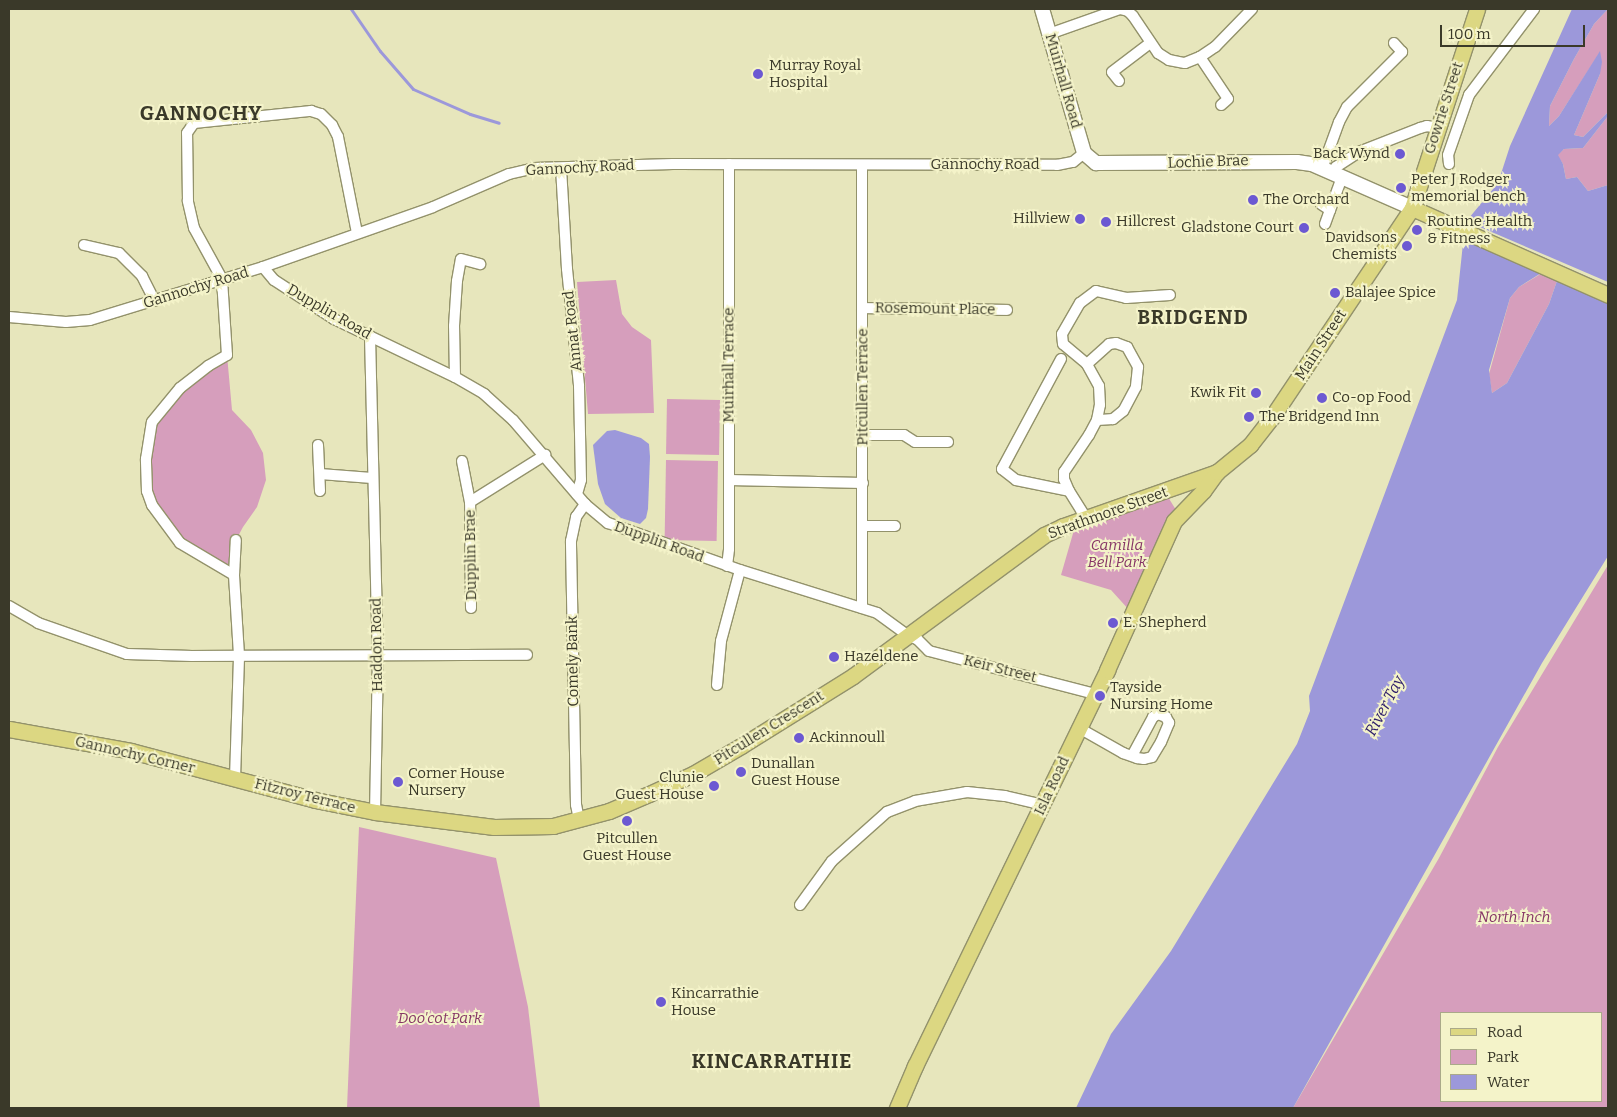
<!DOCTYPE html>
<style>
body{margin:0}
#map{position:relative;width:1617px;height:1117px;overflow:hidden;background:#e7e6bc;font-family:Bitter,serif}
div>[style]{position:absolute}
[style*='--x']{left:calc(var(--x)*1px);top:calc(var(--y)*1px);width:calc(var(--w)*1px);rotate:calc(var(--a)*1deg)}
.green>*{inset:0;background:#d69ebc;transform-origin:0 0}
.water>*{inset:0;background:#9c98da}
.pier>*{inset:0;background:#e7e6bc}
.stream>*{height:3px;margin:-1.5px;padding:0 1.5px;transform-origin:1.5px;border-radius:1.5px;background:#9c98da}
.roads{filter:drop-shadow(1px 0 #93926b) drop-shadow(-1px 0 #93926b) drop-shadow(0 1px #93926b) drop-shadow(0 -1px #93926b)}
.street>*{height:10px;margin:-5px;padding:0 5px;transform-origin:5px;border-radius:5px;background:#fff}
.secondary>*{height:14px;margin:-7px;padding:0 7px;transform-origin:7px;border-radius:7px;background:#fff}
.primary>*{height:15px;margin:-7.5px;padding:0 7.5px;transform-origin:7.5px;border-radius:7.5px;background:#dcd782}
.dots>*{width:14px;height:14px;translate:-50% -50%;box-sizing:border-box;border:2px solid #f4f3c9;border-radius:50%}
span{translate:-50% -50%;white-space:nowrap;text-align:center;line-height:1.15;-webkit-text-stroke:4px #f4f3c9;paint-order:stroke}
.poi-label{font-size:15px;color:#3a3929}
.left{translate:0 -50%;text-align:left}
.right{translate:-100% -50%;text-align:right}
.street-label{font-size:15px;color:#3a3929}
.park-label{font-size:15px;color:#863566;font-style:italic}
.water-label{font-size:16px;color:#2f1f6b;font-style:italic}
.district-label{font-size:20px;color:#3a3929;font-weight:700;letter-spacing:1px}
.frame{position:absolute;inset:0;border:10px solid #3a3929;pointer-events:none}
.legend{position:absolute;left:1440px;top:1012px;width:162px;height:90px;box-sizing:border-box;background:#f4f3c9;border:1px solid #aaa989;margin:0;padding:6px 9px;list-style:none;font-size:15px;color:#3a3929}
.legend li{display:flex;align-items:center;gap:10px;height:25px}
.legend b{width:25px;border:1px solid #aaa989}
.scale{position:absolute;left:1440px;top:25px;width:145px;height:22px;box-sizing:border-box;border:2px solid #3a3929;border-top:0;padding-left:6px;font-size:15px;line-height:18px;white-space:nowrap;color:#3a3929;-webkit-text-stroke:4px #f4f3c9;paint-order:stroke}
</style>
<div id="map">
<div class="green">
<div style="clip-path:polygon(1608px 9px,1608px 112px,1583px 137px,1574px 135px,1600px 74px,1600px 52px,1559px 116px,1549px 126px,1550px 106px,1574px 59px,1594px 24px)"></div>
<div style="clip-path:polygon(1608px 116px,1608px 185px,1588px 191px,1577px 177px,1566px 179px,1563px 164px,1557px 155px,1564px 149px,1583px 148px)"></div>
<div style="clip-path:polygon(1547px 270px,1559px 275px,1549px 304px,1507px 383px,1492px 393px,1489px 374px,1510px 298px,1519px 287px)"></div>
<div style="clip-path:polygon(616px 280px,622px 314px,632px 327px,651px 340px,654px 413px,588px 414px,577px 282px)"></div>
<div style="clip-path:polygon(227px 355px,232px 410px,251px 430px,263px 453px,266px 480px,257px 507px,243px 527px,236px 540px,234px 575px,180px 543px,152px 505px,146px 459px,152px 422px,180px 388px)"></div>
<div style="left:667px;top:399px;width:53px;height:55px;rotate:1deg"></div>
<div style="left:666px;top:460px;width:52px;height:80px;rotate:1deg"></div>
<div style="clip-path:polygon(1168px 497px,1176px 510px,1130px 611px,1111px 590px,1061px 575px,1074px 530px)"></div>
<div style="clip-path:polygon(evenodd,1608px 565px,1608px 1108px,1293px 1108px,1439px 858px,1498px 747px,1608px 565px,1441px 1013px,1601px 1013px,1601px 1101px,1441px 1101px,1441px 1013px)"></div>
<div style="clip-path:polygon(359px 827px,496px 858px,528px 1007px,540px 1108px,347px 1108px)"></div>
</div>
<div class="water">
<div style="clip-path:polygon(evenodd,1572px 9px,1608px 9px,1594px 24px,1574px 59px,1550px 106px,1549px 126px,1559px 116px,1600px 51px,1602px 62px,1600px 74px,1574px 135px,1583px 137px,1608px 112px,1608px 116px,1583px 148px,1564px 149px,1558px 155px,1563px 164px,1566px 179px,1577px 177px,1588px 191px,1608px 185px,1608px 556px,1542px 663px,1293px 1108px,1076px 1108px,1111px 1034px,1171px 951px,1297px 744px,1310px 711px,1309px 696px,1457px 300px,1464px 234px,1469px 218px,1498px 183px,1510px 146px,1572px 9px,1546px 270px,1559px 275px,1549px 304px,1507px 383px,1492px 393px,1489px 370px,1510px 298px,1519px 287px,1546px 270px)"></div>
<div style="clip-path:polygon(615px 430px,641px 438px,649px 444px,650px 457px,648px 509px,646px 518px,640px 524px,621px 518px,605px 504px,598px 484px,593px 445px,607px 431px)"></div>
</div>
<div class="pier">
<div style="clip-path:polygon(1466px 221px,1608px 282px,1608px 300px,1462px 233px)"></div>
</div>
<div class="stream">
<div style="--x:351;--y:9;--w:51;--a:55.4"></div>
<div style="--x:380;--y:51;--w:50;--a:49"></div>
<div style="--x:413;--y:89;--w:62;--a:23.7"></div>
<div style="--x:470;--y:114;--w:30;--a:17"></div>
</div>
<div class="roads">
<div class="street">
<div style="--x:1049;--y:34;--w:75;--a:-19.4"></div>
<div style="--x:1120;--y:9;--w:8;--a:14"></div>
<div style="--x:1128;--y:11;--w:7;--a:45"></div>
<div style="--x:1133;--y:16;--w:45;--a:56"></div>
<div style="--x:1158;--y:53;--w:13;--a:32"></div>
<div style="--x:1169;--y:60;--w:16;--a:11"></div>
<div style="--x:1185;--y:63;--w:16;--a:-22"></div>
<div style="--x:1200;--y:57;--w:18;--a:-34"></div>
<div style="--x:1215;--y:47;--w:53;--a:-45.8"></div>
<div style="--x:1200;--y:57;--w:50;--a:56.3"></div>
<div style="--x:1228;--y:99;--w:9;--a:139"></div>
<div style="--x:1119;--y:81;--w:11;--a:-128"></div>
<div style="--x:1112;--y:72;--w:48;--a:-37.3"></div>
<div style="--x:1449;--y:164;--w:9;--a:-96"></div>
<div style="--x:1448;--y:155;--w:64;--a:-70.7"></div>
<div style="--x:1469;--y:95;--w:108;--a:-52.9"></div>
<div style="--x:862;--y:166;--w:442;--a:90"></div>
<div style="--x:561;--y:168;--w:101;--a:86.6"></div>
<div style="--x:567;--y:269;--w:118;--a:84.1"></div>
<div style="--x:579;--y:386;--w:94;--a:88.8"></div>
<div style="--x:581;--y:480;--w:15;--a:106"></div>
<div style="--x:1322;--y:169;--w:50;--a:-70.1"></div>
<div style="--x:1339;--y:122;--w:17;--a:-62"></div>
<div style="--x:1347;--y:107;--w:78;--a:-45"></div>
<div style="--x:1402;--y:52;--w:12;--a:-132"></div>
<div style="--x:1333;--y:173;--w:7;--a:-63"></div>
<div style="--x:1336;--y:167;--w:27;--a:-33"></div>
<div style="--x:1359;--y:152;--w:66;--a:-21.5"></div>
<div style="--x:1420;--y:128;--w:7;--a:-16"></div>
<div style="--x:1427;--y:126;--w:10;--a:11"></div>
<div style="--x:1321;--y:204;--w:11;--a:34"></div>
<div style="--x:1325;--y:224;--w:50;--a:-70.1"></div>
<div style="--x:84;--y:245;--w:36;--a:13"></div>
<div style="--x:119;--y:253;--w:33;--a:45"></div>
<div style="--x:142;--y:276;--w:28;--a:63"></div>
<div style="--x:263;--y:267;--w:17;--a:50"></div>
<div style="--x:274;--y:280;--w:72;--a:33"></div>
<div style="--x:334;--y:319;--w:134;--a:25.6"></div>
<div style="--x:455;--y:377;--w:34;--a:30"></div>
<div style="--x:484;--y:394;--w:39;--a:42"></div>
<div style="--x:513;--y:420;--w:111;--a:49.4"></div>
<div style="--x:585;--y:504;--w:30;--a:40"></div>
<div style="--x:608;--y:523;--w:140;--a:19.6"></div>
<div style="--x:740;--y:570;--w:144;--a:17.4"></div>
<div style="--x:877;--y:613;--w:39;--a:36"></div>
<div style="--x:909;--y:636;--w:9;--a:21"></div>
<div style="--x:917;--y:639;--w:17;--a:45"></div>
<div style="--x:929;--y:651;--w:171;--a:14.5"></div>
<div style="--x:862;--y:308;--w:145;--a:0.8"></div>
<div style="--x:9;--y:317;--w:57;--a:5"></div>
<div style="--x:66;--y:322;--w:24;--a:-5"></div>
<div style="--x:90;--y:320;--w:181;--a:-17"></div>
<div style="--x:263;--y:267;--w:180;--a:-19.4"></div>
<div style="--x:433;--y:207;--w:83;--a:-23.5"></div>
<div style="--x:509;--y:174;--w:26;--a:-13"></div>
<div style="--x:534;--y:168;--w:139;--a:-1.6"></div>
<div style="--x:673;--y:164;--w:384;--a:0.1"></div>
<div style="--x:1057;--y:165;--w:16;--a:-11"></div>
<div style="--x:1073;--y:162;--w:14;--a:-39"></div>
<div style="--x:370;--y:336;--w:321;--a:88.6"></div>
<div style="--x:378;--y:657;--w:155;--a:91.1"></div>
<div style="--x:1061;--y:359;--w:125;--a:118.2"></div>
<div style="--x:1002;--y:469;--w:18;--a:38"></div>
<div style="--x:1016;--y:480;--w:54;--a:11.7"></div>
<div style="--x:1087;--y:364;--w:30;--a:-42"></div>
<div style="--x:1109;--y:344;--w:7;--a:-8"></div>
<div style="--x:1116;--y:343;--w:12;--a:20"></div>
<div style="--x:1127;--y:347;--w:23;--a:61"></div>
<div style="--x:1138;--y:367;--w:20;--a:96"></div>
<div style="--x:1136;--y:387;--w:27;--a:118"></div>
<div style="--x:1123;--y:411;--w:13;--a:141"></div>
<div style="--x:1113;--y:419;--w:16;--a:176"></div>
<div style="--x:455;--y:377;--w:51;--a:-91.1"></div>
<div style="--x:454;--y:326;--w:45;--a:-86.2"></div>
<div style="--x:457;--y:281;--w:22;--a:-80"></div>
<div style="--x:461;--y:259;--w:20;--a:15"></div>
<div style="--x:862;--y:435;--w:42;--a:0"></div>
<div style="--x:904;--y:435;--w:13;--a:32"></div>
<div style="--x:915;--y:442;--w:33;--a:0"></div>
<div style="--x:318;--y:445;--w:46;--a:87.5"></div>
<div style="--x:462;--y:461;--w:42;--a:79"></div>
<div style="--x:320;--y:474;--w:52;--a:4.4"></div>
<div style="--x:729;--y:480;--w:134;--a:1.3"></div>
<div style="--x:1086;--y:518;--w:32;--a:-122"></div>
<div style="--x:1069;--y:491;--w:13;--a:-113"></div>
<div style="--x:1064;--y:479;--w:7;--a:-90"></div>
<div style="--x:1064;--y:472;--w:45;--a:-56"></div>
<div style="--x:1089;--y:435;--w:17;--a:-62"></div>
<div style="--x:1097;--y:420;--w:15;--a:-79"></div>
<div style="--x:1100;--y:405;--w:19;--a:-93"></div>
<div style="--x:1099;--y:386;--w:25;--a:-119"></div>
<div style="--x:1087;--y:364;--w:31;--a:-140"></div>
<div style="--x:1063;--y:344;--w:10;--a:-96"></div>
<div style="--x:1062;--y:334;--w:36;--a:-60"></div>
<div style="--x:1080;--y:303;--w:20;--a:-37"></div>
<div style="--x:1096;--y:291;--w:31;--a:13"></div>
<div style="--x:1126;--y:298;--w:44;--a:-3.9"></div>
<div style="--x:863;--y:526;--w:32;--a:0"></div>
<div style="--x:727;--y:566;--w:17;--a:-83"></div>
<div style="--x:729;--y:549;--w:385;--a:-90"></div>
<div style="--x:234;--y:575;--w:35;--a:-87"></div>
<div style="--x:9;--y:606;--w:34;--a:30"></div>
<div style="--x:38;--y:623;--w:94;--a:19.2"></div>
<div style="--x:127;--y:654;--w:65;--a:1.8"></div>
<div style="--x:192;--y:656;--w:335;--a:-0.2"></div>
<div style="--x:471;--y:608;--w:106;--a:-90.5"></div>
<div style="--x:470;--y:502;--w:89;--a:-32.1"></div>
<div style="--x:717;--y:685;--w:44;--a:-84.8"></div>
<div style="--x:721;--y:641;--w:73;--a:-75"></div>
<div style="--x:1079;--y:728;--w:51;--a:29.6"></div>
<div style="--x:1123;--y:753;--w:15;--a:20"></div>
<div style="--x:1137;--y:758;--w:7;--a:8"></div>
<div style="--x:1144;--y:759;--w:8;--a:-14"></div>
<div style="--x:1152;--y:757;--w:17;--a:-59"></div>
<div style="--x:1161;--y:742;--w:21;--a:-67"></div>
<div style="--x:1169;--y:723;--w:7;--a:-117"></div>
<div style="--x:1166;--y:717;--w:9;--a:-159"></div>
<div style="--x:1158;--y:714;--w:6;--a:149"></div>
<div style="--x:1153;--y:717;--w:44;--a:118.3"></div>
<div style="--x:235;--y:778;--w:123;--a:-88.1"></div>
<div style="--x:239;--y:655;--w:80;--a:-93.6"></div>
<div style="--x:234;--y:575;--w:63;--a:-149.3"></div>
<div style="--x:180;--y:543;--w:47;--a:-126.4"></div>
<div style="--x:152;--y:505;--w:15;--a:-110"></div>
<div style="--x:147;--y:491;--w:32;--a:-92"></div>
<div style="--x:146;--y:459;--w:37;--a:-81"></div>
<div style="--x:152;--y:422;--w:44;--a:-50.5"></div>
<div style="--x:180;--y:388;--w:36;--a:-38"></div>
<div style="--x:208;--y:366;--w:22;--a:-30"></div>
<div style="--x:227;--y:355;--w:76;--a:-93.8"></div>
<div style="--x:222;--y:279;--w:58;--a:-118.8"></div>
<div style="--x:194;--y:228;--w:28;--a:-103"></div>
<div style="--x:188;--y:201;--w:68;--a:-90.8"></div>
<div style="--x:187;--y:133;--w:12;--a:-55"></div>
<div style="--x:194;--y:123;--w:118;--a:-5.9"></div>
<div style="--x:311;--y:111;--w:10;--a:17"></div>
<div style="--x:321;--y:114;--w:16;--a:45"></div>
<div style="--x:332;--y:125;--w:13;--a:63"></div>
<div style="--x:338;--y:137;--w:98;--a:78.8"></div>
<div style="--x:579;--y:820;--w:15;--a:-101"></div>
<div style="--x:576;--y:805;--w:264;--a:-91.1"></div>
<div style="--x:571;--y:541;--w:25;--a:-78"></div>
<div style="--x:576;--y:517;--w:16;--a:-55"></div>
<div style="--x:800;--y:905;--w:54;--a:-54"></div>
<div style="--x:832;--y:861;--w:74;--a:-41.7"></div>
<div style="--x:887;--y:812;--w:30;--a:-21"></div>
<div style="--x:915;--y:801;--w:53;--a:-9.8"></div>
<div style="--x:967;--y:792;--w:38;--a:6"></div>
<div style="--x:1005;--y:796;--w:39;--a:13"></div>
</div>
<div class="secondary">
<div style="--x:1042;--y:9;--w:150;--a:73.7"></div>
<div style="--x:1084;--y:153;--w:16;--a:40"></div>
<div style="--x:1096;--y:163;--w:201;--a:-0.3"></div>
<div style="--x:1297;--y:162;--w:15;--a:8"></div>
<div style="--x:1312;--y:164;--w:109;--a:23.7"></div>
</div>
<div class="primary">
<div style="--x:1412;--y:208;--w:214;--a:23.9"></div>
<div style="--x:9;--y:729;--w:124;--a:10.2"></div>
<div style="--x:131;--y:751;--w:190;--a:14.9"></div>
<div style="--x:315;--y:800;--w:61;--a:11.3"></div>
<div style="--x:375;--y:812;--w:120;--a:7.2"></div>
<div style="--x:494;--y:827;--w:59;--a:-1"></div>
<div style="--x:553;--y:826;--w:58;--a:-15"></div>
<div style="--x:609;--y:811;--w:43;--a:-23"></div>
<div style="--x:649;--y:794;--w:48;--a:-24.4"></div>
<div style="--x:693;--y:774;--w:56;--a:-30.3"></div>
<div style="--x:741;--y:746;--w:132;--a:-32"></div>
<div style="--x:853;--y:676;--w:237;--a:-36.4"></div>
<div style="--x:1044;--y:535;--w:21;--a:-25"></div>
<div style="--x:1063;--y:526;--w:163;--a:-19.3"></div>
<div style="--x:897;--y:1108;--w:46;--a:-66.8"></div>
<div style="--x:915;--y:1066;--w:440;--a:-64.1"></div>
<div style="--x:1107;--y:670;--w:163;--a:-65.8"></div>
<div style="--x:1174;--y:521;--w:42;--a:-46"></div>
<div style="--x:1203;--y:491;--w:24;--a:-54"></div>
<div style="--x:1217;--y:472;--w:43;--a:-39.3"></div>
<div style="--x:1250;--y:445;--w:36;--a:-52"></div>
<div style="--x:1272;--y:417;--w:252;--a:-56.2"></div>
<div style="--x:1412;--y:208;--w:209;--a:-71.9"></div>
</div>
</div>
<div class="dots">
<div style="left:758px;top:74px;background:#6c59d2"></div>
<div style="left:1400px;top:154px;background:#6c59d2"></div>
<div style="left:1401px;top:188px;background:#6c59d2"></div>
<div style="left:1253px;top:200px;background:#6c59d2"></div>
<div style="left:1080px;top:219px;background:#6c59d2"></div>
<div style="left:1106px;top:222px;background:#6c59d2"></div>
<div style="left:1304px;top:228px;background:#6c59d2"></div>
<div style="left:1417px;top:230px;background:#6c59d2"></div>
<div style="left:1407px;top:246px;background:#6c59d2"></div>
<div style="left:1335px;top:293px;background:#6c59d2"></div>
<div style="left:1256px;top:393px;background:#6c59d2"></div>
<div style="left:1322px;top:398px;background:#6c59d2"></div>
<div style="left:1249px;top:417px;background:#6c59d2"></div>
<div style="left:1113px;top:623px;background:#6c59d2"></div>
<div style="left:834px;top:657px;background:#6c59d2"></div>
<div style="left:1100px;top:696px;background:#6c59d2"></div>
<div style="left:799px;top:738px;background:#6c59d2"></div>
<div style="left:741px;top:772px;background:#6c59d2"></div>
<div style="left:398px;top:782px;background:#6c59d2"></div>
<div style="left:714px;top:786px;background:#6c59d2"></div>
<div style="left:627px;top:821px;background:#6c59d2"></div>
<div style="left:661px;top:1002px;background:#6c59d2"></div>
</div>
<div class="poi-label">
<span class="left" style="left:769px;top:74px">Murray Royal<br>Hospital</span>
<span class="right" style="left:1390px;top:154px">Back Wynd</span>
<span class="left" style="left:1411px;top:188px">Peter J Rodger<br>memorial bench</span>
<span class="left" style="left:1263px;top:200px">The Orchard</span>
<span class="right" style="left:1070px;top:219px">Hillview</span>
<span class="left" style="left:1427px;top:230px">Routine Health<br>&amp; Fitness</span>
<span class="left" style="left:1116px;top:222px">Hillcrest</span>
<span class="right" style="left:1294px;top:228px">Gladstone Court</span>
<span class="right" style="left:1397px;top:246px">Davidsons<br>Chemists</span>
<span class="left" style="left:1345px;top:293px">Balajee Spice</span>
<span class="right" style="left:1246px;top:393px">Kwik Fit</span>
<span class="left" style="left:1332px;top:398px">Co-op Food</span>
<span class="left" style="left:1259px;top:417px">The Bridgend Inn</span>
<span class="left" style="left:1123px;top:623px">E. Shepherd</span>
<span class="left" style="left:844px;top:657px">Hazeldene</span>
<span class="left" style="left:1110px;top:696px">Tayside<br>Nursing Home</span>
<span class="left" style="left:809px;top:738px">Ackinnoull</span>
<span class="left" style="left:751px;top:772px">Dunallan<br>Guest House</span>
<span class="left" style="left:408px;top:782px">Corner House<br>Nursery</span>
<span class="right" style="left:704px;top:786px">Clunie<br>Guest House</span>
<span style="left:627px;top:847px">Pitcullen<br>Guest House</span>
<span class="left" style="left:671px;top:1002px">Kincarrathie<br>House</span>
</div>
<div class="street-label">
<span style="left:1063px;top:81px;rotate:74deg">Muirhall Road</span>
<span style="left:1444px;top:108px;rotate:-72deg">Gowrie Street</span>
<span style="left:1208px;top:162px;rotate:-2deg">Lochie Brae</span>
<span style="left:985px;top:165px">Gannochy Road</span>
<span style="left:580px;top:168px;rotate:-3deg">Gannochy Road</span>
<span style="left:196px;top:288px;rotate:-17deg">Gannochy Road</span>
<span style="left:935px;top:309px;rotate:1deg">Rosemount Place</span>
<span style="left:329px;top:312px;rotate:30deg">Dupplin Road</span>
<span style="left:573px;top:331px;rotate:-96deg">Annat Road</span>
<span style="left:1321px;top:345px;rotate:-57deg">Main Street</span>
<span style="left:729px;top:365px;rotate:-90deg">Muirhall Terrace</span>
<span style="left:863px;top:387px;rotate:-90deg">Pitcullen Terrace</span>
<span style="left:1108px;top:513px;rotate:-20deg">Strathmore Street</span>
<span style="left:659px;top:542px;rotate:20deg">Dupplin Road</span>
<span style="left:471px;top:555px;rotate:-91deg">Dupplin Brae</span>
<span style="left:377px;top:645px;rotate:-91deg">Haddon Road</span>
<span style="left:573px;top:661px;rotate:-91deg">Comely Bank</span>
<span style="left:1000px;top:669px;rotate:14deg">Keir Street</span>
<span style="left:769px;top:728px;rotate:-32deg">Pitcullen Crescent</span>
<span style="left:135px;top:755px;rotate:13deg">Gannochy Corner</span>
<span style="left:1052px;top:786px;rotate:-65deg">Isla Road</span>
<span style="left:305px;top:796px;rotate:14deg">Fitzroy Terrace</span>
</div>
<div class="park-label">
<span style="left:1117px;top:554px">Camilla<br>Bell Park</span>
<span style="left:1514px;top:918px">North Inch</span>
<span style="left:440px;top:1019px">Doo'cot Park</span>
</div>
<div class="water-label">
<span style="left:1385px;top:706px;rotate:-62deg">River Tay</span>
</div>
<div class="district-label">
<span style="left:201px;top:113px">GANNOCHY</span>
<span style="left:1193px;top:317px">BRIDGEND</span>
<span style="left:772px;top:1061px">KINCARRATHIE</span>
</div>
<div class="frame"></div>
<ul class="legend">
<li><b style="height:6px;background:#dcd782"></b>Road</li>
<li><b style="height:14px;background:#d69ebc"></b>Park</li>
<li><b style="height:14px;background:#9c98da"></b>Water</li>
</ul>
<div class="scale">100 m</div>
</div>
